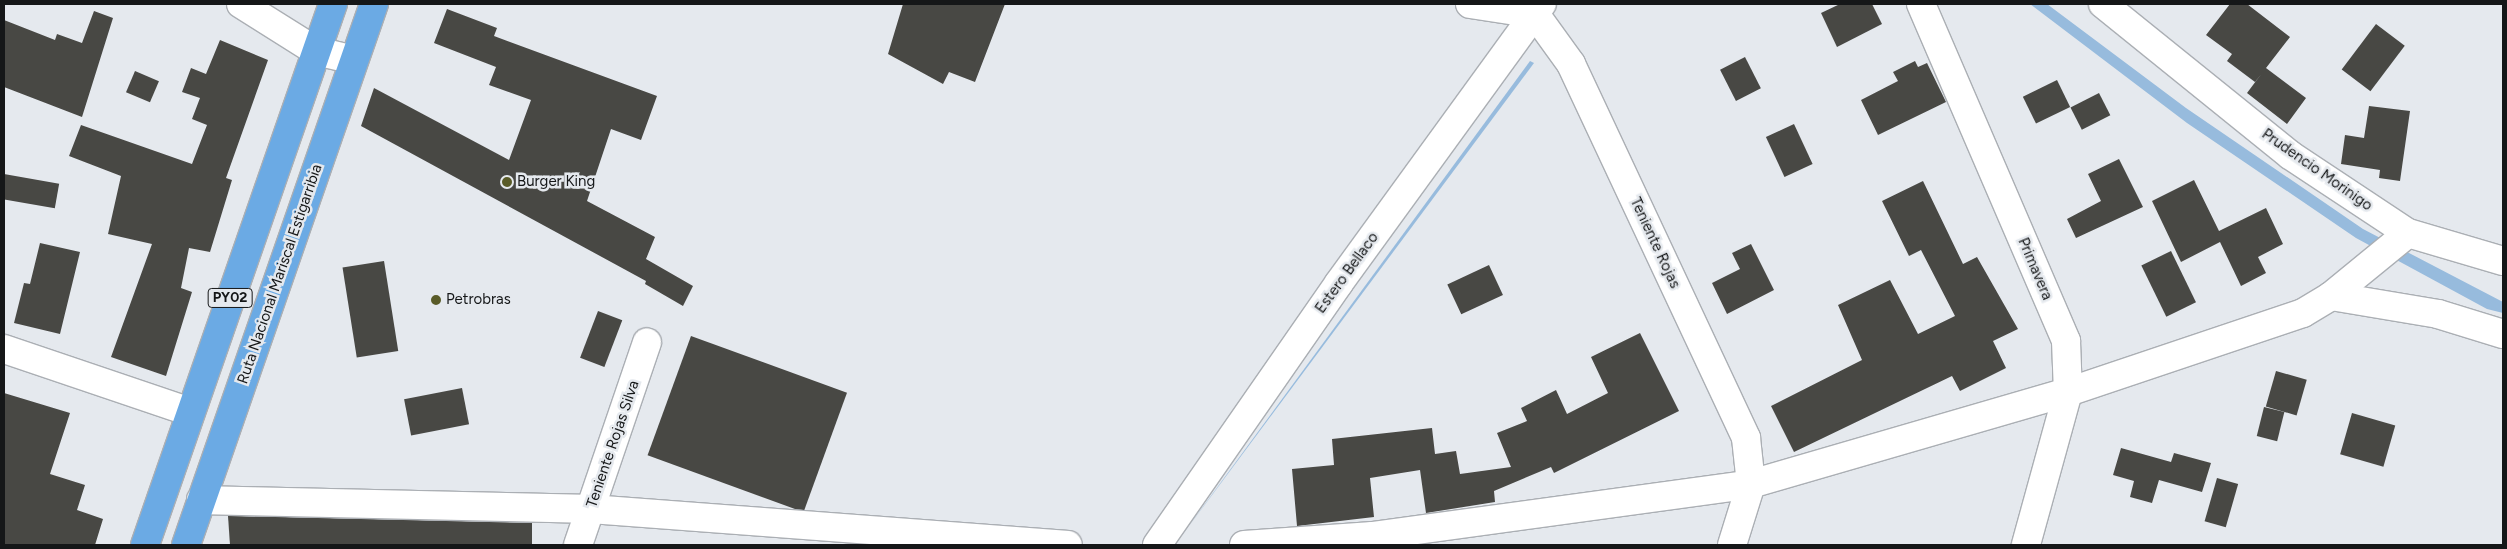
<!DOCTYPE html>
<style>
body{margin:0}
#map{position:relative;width:2507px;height:549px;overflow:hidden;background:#e5e9ee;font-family:Figtree,sans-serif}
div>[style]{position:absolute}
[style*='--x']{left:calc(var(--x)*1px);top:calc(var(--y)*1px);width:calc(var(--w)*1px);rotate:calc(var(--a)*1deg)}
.water>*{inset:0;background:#97bbdd}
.building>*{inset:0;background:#484844;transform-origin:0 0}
.roads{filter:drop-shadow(1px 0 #abafb4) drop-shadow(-1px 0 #abafb4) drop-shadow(0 1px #abafb4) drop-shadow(0 -1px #abafb4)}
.minor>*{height:28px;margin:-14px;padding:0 14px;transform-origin:14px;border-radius:14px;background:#fff}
.highway>*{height:28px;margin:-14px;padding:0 14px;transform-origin:14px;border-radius:14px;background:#6baae4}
.dots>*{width:14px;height:14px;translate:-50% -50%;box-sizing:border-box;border:2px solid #e5e9ee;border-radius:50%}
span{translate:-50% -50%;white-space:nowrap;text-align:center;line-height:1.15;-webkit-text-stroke:5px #e5e9ee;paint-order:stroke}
.shield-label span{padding:1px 4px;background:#e5e9ee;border:1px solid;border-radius:4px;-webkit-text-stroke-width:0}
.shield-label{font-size:14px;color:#151718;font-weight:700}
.street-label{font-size:15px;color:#151718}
.poi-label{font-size:15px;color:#151718}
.left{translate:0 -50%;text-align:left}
.frame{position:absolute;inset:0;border:5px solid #151718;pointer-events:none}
</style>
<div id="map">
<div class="water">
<div style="clip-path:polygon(2030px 4px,2047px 4px,2186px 108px,2363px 229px,2503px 302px,2503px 313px,2487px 309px,2356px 238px,2187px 123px)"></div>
<div style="clip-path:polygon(1530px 61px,1534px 63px,1183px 534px)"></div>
</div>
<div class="building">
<div style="clip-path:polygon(903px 4px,1005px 4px,975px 82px,949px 72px,943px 84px,888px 54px)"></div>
<div style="clip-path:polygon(1840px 4px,1872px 4px,1882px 24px,1837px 47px,1821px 13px)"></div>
<div style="clip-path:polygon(2230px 4px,2247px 4px,2290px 37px,2266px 68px,2306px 98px,2287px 124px,2247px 93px,2262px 73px,2255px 82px,2227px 61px,2232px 54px,2206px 35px)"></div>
<div style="clip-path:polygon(447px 9px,497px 28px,494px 36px,657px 96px,641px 140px,611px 129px,587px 201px,655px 237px,646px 259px,693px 286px,683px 306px,645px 284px,646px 281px,361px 126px,374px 88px,509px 160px,531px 100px,489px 85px,496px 67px,434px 43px)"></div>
<div style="clip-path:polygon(94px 11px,113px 18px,82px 117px,4px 87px,4px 20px,55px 40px,57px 34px,82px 43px)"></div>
<div style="left:2376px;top:24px;width:36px;height:57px;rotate:37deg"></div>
<div style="clip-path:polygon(220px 40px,268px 60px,226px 178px,232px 180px,210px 252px,189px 248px,181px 288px,192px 292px,166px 376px,111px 357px,152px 244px,108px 234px,121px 176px,69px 156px,81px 125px,192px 164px,207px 125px,192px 119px,200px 98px,182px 92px,191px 68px,206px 74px)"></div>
<div style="left:1745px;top:57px;width:35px;height:28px;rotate:63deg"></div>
<div style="clip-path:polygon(1915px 61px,1918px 67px,1927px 63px,1946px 102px,1878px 135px,1861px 100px,1898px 81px,1893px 72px)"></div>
<div style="left:135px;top:71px;width:26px;height:23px;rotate:23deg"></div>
<div style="left:2057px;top:80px;width:30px;height:38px;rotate:64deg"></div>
<div style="left:2099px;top:93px;width:25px;height:32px;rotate:63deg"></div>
<div style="clip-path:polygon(2369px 106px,2410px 111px,2400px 181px,2379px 178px,2380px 170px,2341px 164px,2345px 135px,2364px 138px)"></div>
<div style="left:1794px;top:124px;width:44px;height:31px;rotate:65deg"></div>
<div style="clip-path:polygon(2119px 159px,2143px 207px,2076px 238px,2067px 219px,2101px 201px,2088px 174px)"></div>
<div style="left:4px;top:174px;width:56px;height:25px;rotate:10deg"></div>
<div style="clip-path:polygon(2194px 180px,2219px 231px,2266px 208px,2283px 244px,2258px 257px,2266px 273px,2241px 286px,2220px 242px,2181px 262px,2152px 201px)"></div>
<div style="clip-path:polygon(1923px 181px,1963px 264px,1977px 257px,2018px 329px,1993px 341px,2006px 368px,1960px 391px,1952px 376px,1794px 452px,1771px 406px,1862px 360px,1838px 305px,1890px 280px,1918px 334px,1955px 316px,1921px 250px,1909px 256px,1882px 201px)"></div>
<div style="clip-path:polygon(40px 243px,80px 252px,60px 334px,14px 323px,24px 283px,30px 284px)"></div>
<div style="clip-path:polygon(1751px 244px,1774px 290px,1727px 314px,1712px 283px,1740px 269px,1732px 253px)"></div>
<div style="left:2171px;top:251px;width:57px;height:33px;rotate:64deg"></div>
<div style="left:384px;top:261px;width:91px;height:42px;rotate:81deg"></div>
<div style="left:1489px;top:265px;width:33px;height:46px;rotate:65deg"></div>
<div style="left:598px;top:311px;width:26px;height:50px;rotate:21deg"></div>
<div style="clip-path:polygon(1640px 333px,1679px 411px,1554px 473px,1551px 467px,1494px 491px,1495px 502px,1426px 513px,1420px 470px,1370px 478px,1374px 517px,1297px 526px,1292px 469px,1334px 465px,1332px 439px,1432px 428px,1435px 454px,1456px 451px,1460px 474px,1511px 467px,1497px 433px,1527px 421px,1521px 408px,1556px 390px,1567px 414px,1608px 393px,1591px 357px)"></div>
<div style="left:691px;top:336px;width:166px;height:127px;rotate:20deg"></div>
<div style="left:2276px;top:371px;width:32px;height:37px;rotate:16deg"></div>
<div style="left:462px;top:388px;width:37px;height:59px;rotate:79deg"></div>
<div style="clip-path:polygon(4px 393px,70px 413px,50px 474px,85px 485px,77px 510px,103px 519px,95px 545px,4px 545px)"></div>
<div style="left:2264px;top:407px;width:21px;height:30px;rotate:14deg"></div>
<div style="left:2352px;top:413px;width:45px;height:43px;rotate:16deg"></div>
<div style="clip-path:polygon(2121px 448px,2171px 462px,2174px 453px,2211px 463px,2202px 492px,2159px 480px,2152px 503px,2130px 497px,2134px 481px,2113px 475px)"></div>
<div style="left:2217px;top:478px;width:22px;height:45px;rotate:16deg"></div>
<div style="clip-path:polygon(228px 516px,532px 523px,532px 545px,230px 545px)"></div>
</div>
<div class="roads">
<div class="minor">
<div style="--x:241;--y:4;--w:89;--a:32.1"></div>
<div style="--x:316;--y:51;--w:39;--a:13"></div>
<div style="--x:1470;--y:4;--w:66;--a:8.7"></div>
<div style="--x:1535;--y:14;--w:62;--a:54.2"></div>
<div style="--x:1571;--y:64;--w:413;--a:64.9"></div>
<div style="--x:1746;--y:438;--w:46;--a:83.8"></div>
<div style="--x:1751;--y:484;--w:64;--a:107.3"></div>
<div style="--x:1921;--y:4;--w:367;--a:66.7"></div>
<div style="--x:2066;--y:341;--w:51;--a:87.8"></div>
<div style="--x:2068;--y:392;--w:159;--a:105.4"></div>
<div style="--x:2103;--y:4;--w:240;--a:38.9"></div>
<div style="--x:2290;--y:155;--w:141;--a:33.5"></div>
<div style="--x:2408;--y:233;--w:99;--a:16.4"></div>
<div style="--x:2331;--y:296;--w:99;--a:-39.3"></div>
<div style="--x:4;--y:349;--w:196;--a:18.7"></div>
<div style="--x:201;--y:500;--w:390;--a:1.3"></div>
<div style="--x:591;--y:509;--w:478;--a:4.3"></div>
<div style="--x:578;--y:545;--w:214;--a:-71.2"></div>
<div style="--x:1157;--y:545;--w:319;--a:-55.2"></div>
<div style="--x:1339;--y:283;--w:345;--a:-54"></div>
<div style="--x:1244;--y:545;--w:129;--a:-4"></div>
<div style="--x:1373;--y:536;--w:382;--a:-7.8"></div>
<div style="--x:1751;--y:484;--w:330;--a:-16.2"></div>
<div style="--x:2068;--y:392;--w:248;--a:-18.6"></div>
<div style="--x:2303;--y:313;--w:33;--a:-31"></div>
<div style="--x:2331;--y:296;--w:109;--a:9.5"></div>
<div style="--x:2438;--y:314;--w:68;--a:17.1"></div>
</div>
<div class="highway">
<div style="--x:145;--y:545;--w:573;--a:-70.84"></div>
<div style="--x:186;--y:545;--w:573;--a:-70.84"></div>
</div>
</div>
<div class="dots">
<div style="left:507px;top:182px;background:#595b28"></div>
<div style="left:436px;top:300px;background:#595b28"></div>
</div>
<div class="shield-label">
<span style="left:230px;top:298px">PY02</span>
</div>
<div class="street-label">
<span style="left:2317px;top:170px;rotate:35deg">Prudencio Morinigo</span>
<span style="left:1655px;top:243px;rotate:65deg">Teniente Rojas</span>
<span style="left:2035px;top:269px;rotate:67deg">Primavera</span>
<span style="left:1347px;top:273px;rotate:-54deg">Estero Bellaco</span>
<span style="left:280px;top:274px;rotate:-71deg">Ruta Nacional Mariscal Estigarribia</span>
<span style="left:613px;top:444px;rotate:-71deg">Teniente Rojas Silva</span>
</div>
<div class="poi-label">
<span class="left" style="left:517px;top:182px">Burger King</span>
<span class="left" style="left:446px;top:300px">Petrobras</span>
</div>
<div class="frame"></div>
</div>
